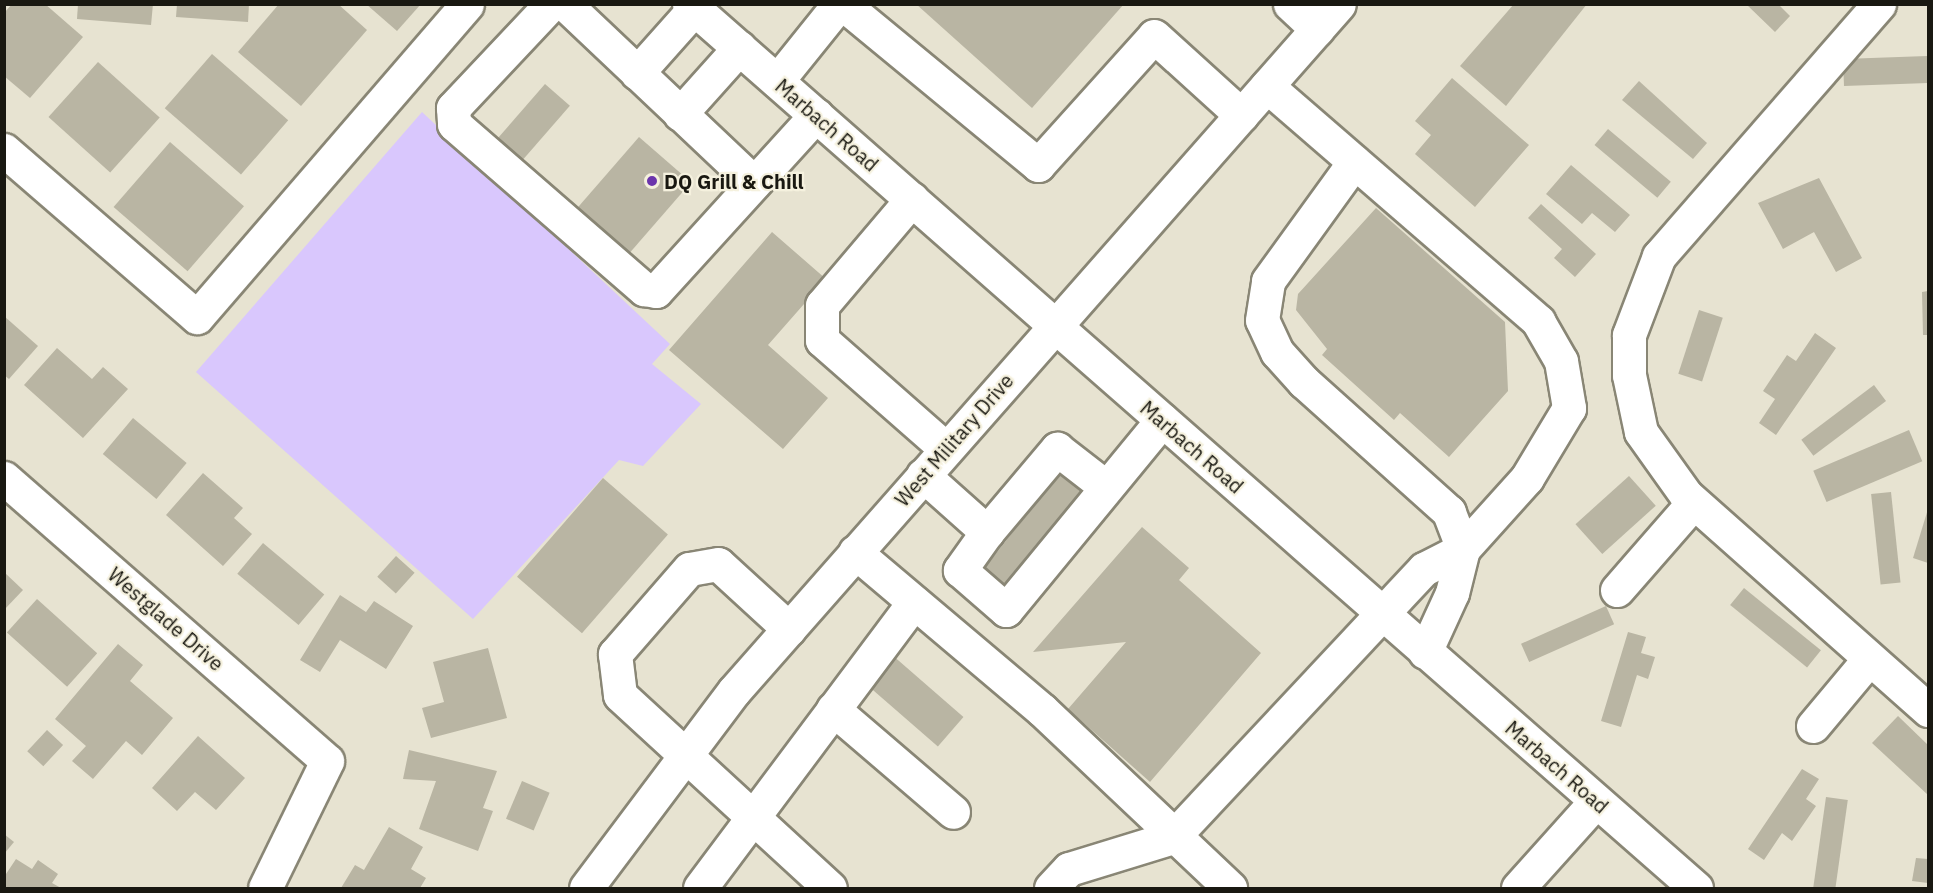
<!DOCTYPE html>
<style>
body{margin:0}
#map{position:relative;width:1933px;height:893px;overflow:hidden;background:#e7e3d1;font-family:"IBM Plex Sans",sans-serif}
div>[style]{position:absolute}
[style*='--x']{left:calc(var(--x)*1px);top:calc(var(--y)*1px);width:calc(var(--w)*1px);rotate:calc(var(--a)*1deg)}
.green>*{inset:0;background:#d9c7fd}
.building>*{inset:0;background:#b9b5a3;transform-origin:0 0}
.roads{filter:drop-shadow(2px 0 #898675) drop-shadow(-2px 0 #898675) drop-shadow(0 2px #898675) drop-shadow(0 -2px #898675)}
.minor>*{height:33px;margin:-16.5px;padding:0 16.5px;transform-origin:16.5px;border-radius:16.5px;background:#fff}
.major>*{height:33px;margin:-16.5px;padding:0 16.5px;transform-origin:16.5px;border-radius:16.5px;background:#fff}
.dots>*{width:16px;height:16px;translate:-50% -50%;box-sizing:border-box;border:3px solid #f5f1de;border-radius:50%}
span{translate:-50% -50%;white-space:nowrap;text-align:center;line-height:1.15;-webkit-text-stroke:4.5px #f5f1de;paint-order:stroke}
.street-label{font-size:20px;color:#191811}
.poi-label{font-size:20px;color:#191811;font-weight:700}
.left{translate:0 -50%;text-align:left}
.frame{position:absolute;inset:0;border:6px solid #191811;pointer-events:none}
</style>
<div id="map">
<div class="green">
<div style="clip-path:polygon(422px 112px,670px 344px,652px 364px,701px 404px,643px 466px,619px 460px,473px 619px,196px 372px)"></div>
</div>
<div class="building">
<div style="clip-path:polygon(12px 4px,45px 4px,83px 37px,30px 98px,4px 76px,4px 13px)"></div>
<div style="clip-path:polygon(78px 4px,153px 4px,151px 25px,77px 19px)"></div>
<div style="clip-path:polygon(177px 4px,249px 4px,248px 22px,176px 17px)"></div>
<div style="clip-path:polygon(279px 4px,338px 4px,367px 30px,301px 106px,238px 52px)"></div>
<div style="clip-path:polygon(366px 4px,421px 4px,397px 31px)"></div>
<div style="clip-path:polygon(916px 4px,1124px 4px,1032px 108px)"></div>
<div style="clip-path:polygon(1514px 4px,1587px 4px,1506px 106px,1460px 66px)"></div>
<div style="clip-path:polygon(1746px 4px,1778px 4px,1790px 16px,1775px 32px)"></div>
<div style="left:212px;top:54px;width:101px;height:72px;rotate:41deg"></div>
<div style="left:1927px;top:56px;width:27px;height:84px;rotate:88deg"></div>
<div style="left:98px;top:62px;width:83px;height:74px;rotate:42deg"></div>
<div style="clip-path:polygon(1452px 78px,1529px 145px,1475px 207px,1415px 154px,1431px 135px,1415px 121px)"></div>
<div style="clip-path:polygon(1639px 81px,1707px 143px,1693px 159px,1622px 100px)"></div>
<div style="left:545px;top:84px;width:33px;height:75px;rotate:41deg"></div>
<div style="left:1608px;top:129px;width:82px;height:21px;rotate:40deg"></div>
<div style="left:639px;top:137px;width:69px;height:98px;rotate:41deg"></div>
<div style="left:170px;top:142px;width:98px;height:86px;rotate:41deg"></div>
<div style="clip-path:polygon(1571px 165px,1630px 215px,1615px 232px,1592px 213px,1582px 224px,1546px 194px)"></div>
<div style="clip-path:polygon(1819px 178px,1862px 258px,1836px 272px,1814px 232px,1783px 249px,1758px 203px)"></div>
<div style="clip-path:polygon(1541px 204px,1596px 254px,1575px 277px,1554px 258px,1562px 249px,1528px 218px)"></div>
<div style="clip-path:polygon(1376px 208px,1505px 322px,1508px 391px,1449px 457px,1400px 413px,1394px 420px,1322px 355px,1327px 349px,1296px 310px,1298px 294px)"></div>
<div style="clip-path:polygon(772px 232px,826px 279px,768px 345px,828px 398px,783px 449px,669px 350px)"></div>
<div style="clip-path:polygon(1928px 291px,1928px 335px,1923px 335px,1922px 292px)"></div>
<div style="left:1699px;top:310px;width:25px;height:67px;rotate:18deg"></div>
<div style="clip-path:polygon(4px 316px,38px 346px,9px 379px,4px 375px)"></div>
<div style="clip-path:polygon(1815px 333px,1836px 348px,1776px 435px,1759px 423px,1775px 399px,1763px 391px,1787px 355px,1796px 361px)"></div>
<div style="clip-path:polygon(57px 348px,92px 379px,103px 367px,128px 389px,83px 438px,24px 385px)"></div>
<div style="left:1874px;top:385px;width:20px;height:91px;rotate:53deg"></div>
<div style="left:133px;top:418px;width:70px;height:47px;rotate:40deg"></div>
<div style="left:1909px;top:430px;width:34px;height:104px;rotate:67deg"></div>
<div style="left:1069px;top:460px;width:37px;height:143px;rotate:38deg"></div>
<div style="clip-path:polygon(203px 473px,243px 508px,234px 518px,252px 534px,223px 566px,166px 515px)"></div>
<div style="left:1629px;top:476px;width:40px;height:72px;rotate:48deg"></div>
<div style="left:603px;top:478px;width:86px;height:131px;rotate:41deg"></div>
<div style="left:1891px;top:492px;width:91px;height:20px;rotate:84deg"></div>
<div style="clip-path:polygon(1928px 509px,1928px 563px,1913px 558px)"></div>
<div style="clip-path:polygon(1142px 527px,1189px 568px,1179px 580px,1261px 653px,1150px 782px,1068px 709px,1126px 642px,1033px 652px)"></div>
<div style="left:263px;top:543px;width:80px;height:40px;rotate:40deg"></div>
<div style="left:396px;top:556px;width:25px;height:28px;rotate:42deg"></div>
<div style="clip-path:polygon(4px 572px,23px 590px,4px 610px)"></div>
<div style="left:1744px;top:588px;width:99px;height:22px;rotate:39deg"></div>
<div style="clip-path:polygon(340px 595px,366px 612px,374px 601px,413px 626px,386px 669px,340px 640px,320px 672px,300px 660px)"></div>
<div style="left:37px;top:599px;width:81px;height:45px;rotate:42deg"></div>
<div style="left:1606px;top:606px;width:20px;height:93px;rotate:66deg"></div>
<div style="clip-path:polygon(1628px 632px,1646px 637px,1641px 653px,1655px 657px,1648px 679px,1637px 675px,1621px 727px,1601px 721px)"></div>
<div style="clip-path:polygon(118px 644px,143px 665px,130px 681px,173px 718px,142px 755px,126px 741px,93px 779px,72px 761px,86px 746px,55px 719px)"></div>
<div style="clip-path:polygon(488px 648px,507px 718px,431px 738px,422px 708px,444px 702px,433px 662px)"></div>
<div style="left:891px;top:654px;width:96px;height:39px;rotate:41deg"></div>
<div style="clip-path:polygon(1898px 716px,1928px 745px,1928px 795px,1872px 743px)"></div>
<div style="left:47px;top:730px;width:22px;height:29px;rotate:43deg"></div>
<div style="clip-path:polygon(198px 736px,245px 778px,216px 810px,195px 792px,177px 811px,152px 788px)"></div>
<div style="clip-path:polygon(409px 750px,497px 771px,483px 808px,493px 811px,478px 851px,419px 829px,436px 781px,403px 779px)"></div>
<div style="clip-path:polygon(1802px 769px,1819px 779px,1806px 799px,1816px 806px,1792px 841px,1782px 833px,1764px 860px,1748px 849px)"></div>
<div style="left:522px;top:781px;width:30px;height:41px;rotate:23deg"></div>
<div style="left:1826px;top:797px;width:22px;height:92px;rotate:8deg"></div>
<div style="clip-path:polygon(389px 827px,423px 847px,411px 869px,426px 878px,420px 888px,341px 888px,355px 865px,364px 870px)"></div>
<div style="clip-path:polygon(4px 834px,14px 842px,4px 854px)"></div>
<div style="clip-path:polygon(1916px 858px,1928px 859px,1928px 883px,1912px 881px)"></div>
<div style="clip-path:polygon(16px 859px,32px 869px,38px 860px,58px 874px,52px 883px,61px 888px,4px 888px,4px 877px)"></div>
</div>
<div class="roads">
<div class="minor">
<div style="--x:551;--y:4;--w:143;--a:133.3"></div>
<div style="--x:453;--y:108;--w:16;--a:86"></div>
<div style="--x:454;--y:124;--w:252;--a:41"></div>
<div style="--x:644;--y:289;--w:12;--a:9"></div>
<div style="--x:656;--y:291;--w:238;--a:-47.7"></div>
<div style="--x:565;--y:4;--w:260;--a:43.4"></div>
<div style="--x:843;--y:4;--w:253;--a:39.5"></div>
<div style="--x:1038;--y:165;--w:173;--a:-48"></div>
<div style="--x:1154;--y:36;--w:118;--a:42.2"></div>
<div style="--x:1290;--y:4;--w:37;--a:43"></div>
<div style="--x:1879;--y:4;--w:335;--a:131.1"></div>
<div style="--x:1659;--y:256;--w:85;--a:110.8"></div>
<div style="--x:1629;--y:335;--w:40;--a:90"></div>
<div style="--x:1629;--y:375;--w:58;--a:78.1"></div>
<div style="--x:1641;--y:432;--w:77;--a:54.5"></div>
<div style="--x:1686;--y:495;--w:324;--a:41.6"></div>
<div style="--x:637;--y:73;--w:86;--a:-48.3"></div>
<div style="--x:777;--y:81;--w:99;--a:-51.2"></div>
<div style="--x:1267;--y:86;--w:359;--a:40.9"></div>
<div style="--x:1538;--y:321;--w:46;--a:60.1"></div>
<div style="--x:1561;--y:361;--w:48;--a:80.3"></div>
<div style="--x:1569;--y:408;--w:82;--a:121"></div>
<div style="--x:1527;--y:478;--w:96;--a:132"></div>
<div style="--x:1463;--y:549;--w:45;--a:104"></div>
<div style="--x:1452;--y:593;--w:65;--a:114.6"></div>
<div style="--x:680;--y:114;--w:89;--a:-48.2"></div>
<div style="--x:4;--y:150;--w:255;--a:40.9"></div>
<div style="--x:197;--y:317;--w:413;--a:-49.2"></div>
<div style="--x:912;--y:199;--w:139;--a:130.3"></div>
<div style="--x:822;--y:305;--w:35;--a:90"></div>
<div style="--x:822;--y:340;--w:165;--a:41.3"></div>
<div style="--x:1054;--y:325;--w:854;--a:41.25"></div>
<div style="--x:923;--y:475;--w:86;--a:41.7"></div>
<div style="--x:987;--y:532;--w:47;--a:125.4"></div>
<div style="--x:960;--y:570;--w:61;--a:41"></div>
<div style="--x:1006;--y:610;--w:246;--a:-50.6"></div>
<div style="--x:4;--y:478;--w:429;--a:41.2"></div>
<div style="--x:327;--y:761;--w:141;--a:116"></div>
<div style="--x:987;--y:532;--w:109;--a:-49.9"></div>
<div style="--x:1057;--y:449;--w:62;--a:37.8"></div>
<div style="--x:855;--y:552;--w:245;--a:40.2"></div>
<div style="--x:1042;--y:710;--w:259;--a:43.4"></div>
<div style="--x:1617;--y:590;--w:116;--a:-48.9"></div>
<div style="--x:789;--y:629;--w:96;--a:-137.5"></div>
<div style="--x:718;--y:564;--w:29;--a:170"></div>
<div style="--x:689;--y:569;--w:113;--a:131"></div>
<div style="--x:615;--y:654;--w:41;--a:83"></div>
<div style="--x:620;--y:695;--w:285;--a:42.6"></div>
<div style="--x:833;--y:709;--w:158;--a:40.6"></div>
<div style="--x:1813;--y:726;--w:87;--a:-50.1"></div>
<div style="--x:700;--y:888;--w:357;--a:-53.2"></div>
<div style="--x:1051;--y:888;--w:26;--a:-47"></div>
<div style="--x:1069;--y:869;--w:109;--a:-17.1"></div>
<div style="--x:1173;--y:837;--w:367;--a:-46.9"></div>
<div style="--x:1424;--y:569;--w:44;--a:-27.1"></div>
<div style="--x:1463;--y:549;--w:40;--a:-111"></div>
<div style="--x:1449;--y:512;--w:195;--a:-138.1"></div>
<div style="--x:1304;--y:382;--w:40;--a:-132"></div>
<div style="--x:1277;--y:352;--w:35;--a:-115"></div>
<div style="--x:1262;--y:320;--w:39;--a:-81"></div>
<div style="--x:1268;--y:281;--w:147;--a:-54.1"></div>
<div style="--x:1518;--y:888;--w:117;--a:-48.1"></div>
</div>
<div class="major">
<div style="--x:689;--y:4;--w:486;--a:41.3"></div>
<div style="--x:586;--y:888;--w:246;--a:-53.1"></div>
<div style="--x:734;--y:691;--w:915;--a:-48.63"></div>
</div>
</div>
<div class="dots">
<div style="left:652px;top:181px;background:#6b35ac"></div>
</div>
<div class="street-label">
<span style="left:827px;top:125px;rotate:41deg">Marbach Road</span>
<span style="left:954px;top:440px;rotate:-49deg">West Military Drive</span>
<span style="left:1192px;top:447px;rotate:41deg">Marbach Road</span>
<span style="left:166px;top:619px;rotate:41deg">Westglade Drive</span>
<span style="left:1557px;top:767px;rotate:41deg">Marbach Road</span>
</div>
<div class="poi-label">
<span class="left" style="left:664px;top:181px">DQ Grill &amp; Chill</span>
</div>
<div class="frame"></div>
</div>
